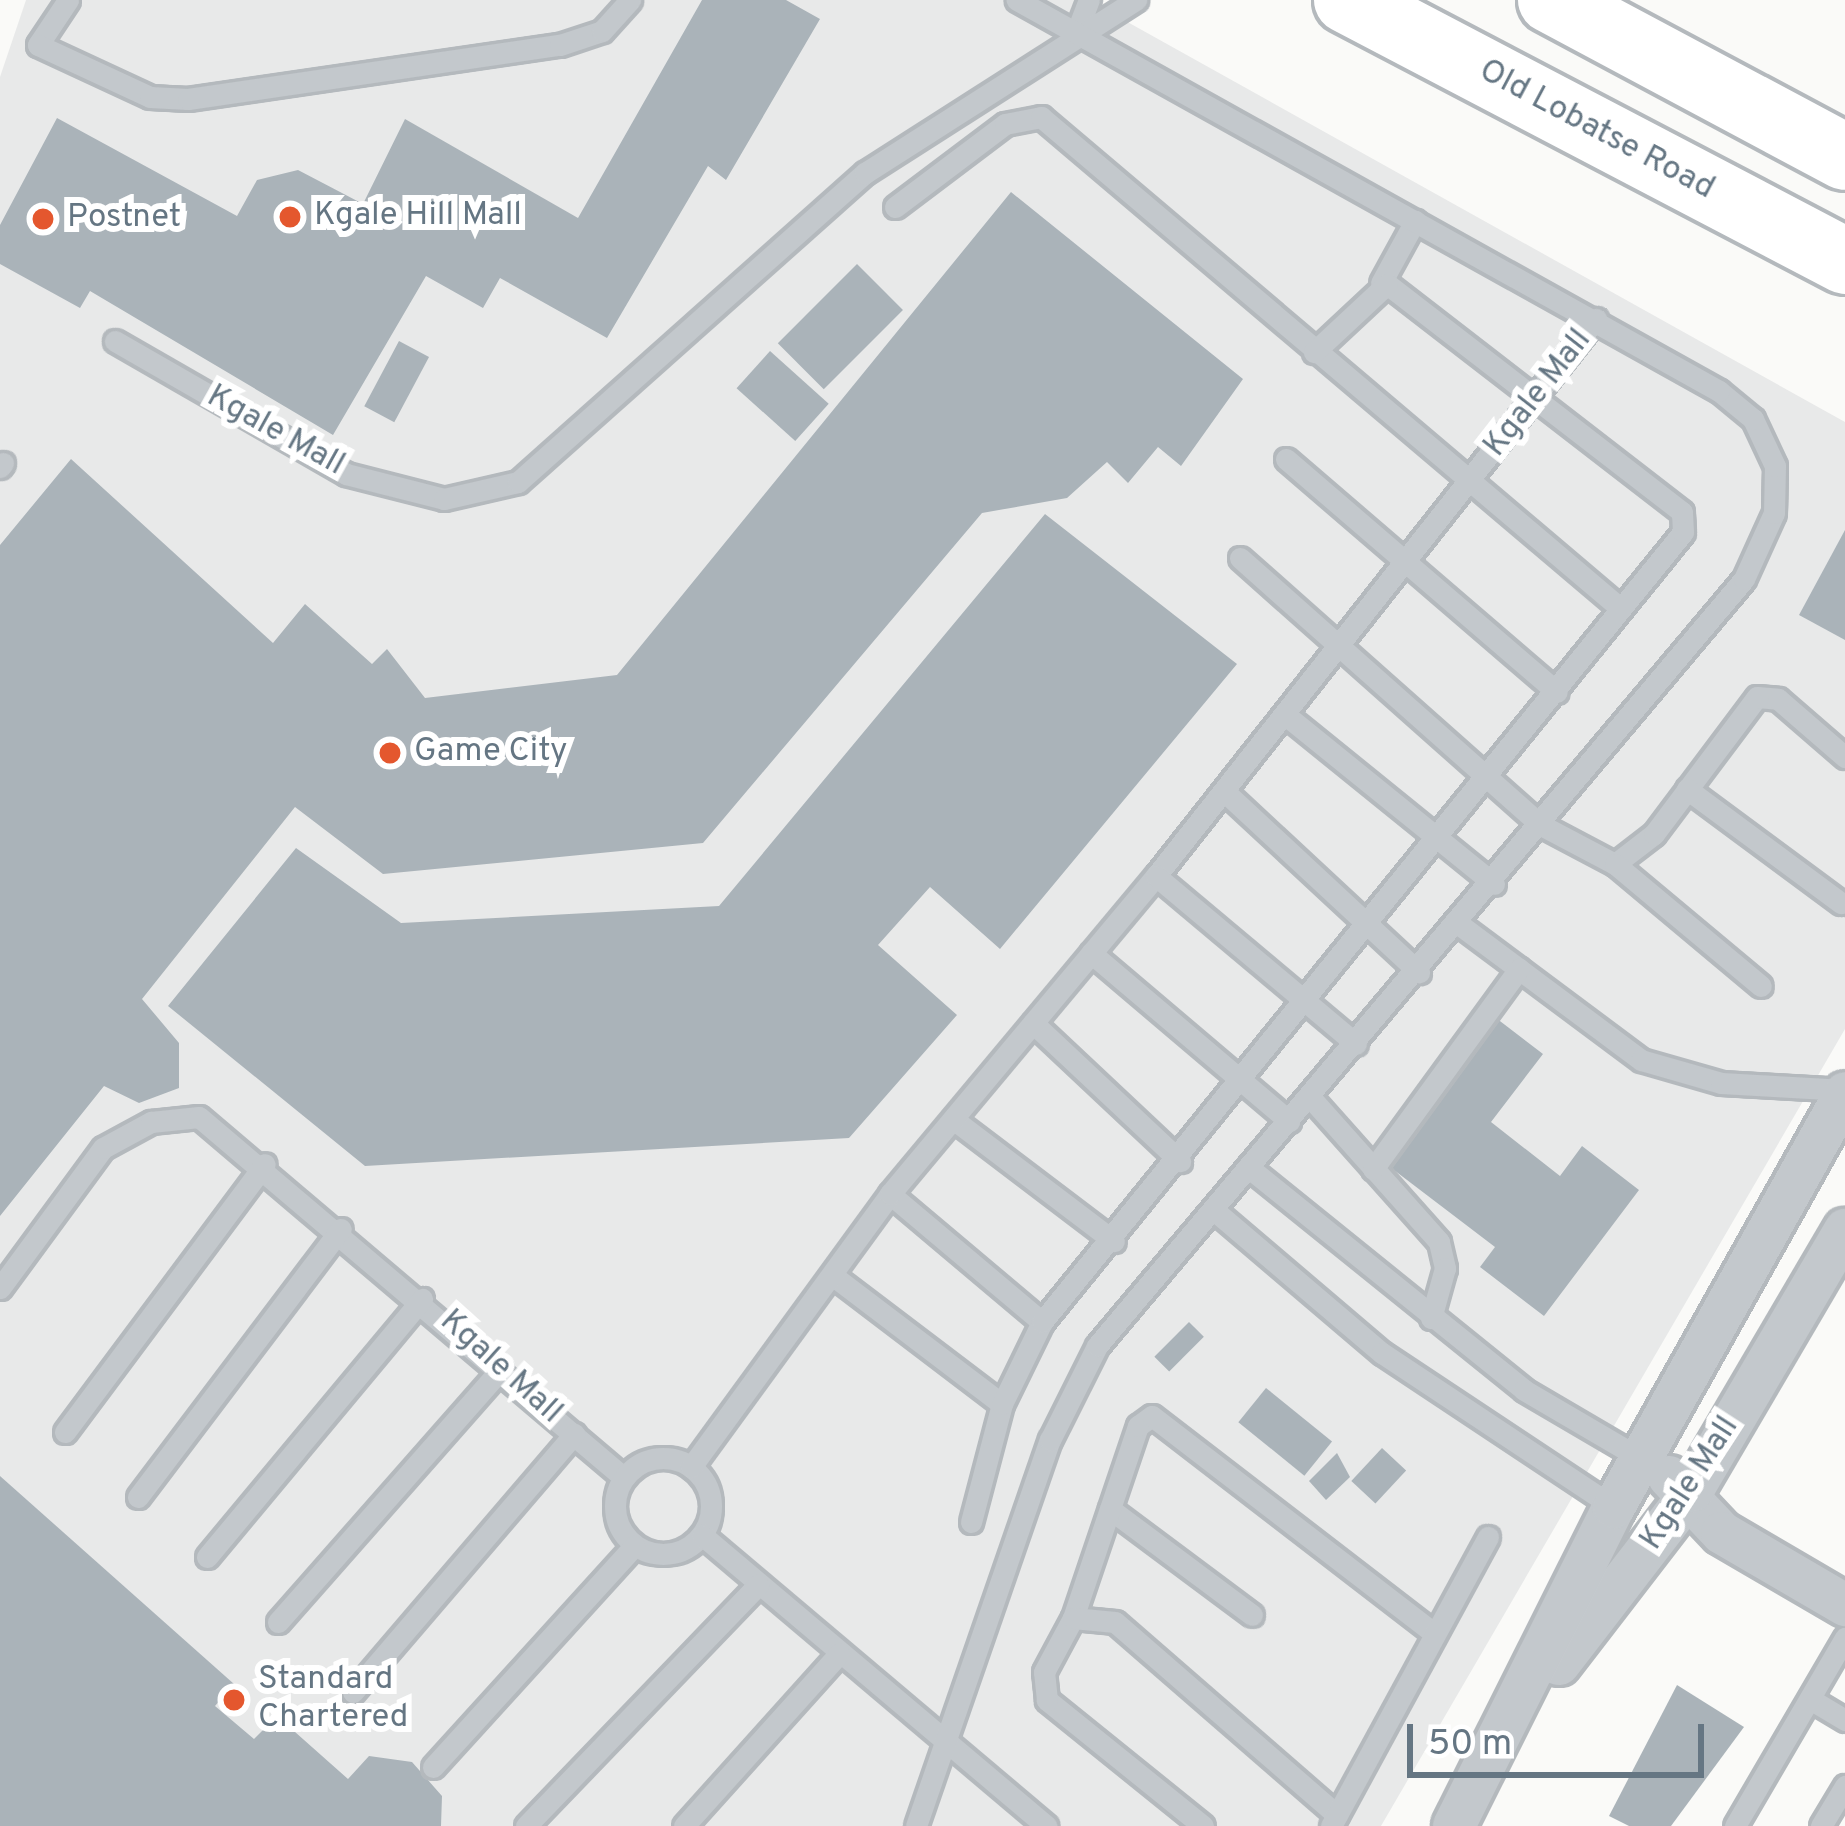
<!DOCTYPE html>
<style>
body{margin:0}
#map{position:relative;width:1845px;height:1826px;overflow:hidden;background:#fafaf8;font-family:Overpass,sans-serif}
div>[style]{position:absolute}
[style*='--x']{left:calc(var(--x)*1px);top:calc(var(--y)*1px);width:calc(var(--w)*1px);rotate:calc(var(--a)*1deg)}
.built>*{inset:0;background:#e8e9e9}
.building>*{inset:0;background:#aab3b9;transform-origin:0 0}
.roads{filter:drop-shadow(3px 0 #b4b9bd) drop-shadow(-3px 0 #b4b9bd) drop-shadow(0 3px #b4b9bd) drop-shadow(0 -3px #b4b9bd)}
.lane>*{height:21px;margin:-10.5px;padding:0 10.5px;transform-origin:10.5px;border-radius:10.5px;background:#c3c8cc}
.lane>.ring{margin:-10.5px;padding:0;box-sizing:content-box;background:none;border:21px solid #c3c8cc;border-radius:50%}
.street>*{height:42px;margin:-21px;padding:0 21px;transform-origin:21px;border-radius:21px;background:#c3c8cc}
.highway>*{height:66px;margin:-33px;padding:0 33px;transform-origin:33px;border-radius:33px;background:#fff}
.dots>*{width:33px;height:33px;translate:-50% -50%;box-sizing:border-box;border:6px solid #fff;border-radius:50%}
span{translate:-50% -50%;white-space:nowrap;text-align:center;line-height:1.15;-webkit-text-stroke:12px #fff;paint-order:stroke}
.street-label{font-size:33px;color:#657683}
.poi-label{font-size:33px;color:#657683}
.left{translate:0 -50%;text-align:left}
.scale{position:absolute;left:1407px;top:1724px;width:297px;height:54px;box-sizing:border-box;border:6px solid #657683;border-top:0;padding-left:15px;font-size:36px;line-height:42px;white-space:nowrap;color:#657683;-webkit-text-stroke:9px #fff;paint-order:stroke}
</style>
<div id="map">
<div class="built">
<div style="clip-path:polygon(26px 0,1088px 0,1845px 422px,1845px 1029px,1381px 1826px,0 1826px,0 77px)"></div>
</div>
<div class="building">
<div style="clip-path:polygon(702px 0,786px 0,820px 19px,726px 180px,708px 166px,607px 338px,500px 278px,483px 308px,426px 276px,333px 435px,90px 291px,80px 308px,0 264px,0 225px,57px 118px,237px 216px,257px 180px,298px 170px,363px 204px,405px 119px,578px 218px)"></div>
<div style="clip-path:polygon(1011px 192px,1243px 379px,1181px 466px,1158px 447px,1128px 483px,1107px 462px,1067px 498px,982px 513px,703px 843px,383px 874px,295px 807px,142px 999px,179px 1043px,179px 1088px,139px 1103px,104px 1086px,0 1216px,0 545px,71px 459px,273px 643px,305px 604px,372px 664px,387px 649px,425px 698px,617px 675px)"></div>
<div style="left:857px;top:264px;width:65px;height:112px;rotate:45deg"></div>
<div style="left:399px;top:341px;width:34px;height:74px;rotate:28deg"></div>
<div style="left:770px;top:351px;width:79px;height:50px;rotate:42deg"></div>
<div style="clip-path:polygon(1045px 514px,1237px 664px,1000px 949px,930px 887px,878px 945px,957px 1015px,849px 1138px,365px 1166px,168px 1006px,296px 848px,401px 923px,719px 906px)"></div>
<div style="clip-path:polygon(1845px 530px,1845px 640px,1799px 615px)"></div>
<div style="clip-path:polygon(1496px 1018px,1543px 1054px,1491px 1122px,1560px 1176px,1582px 1146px,1639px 1190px,1544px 1316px,1480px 1267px,1495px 1247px,1386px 1164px)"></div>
<div style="left:1189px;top:1322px;width:21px;height:49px;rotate:45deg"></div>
<div style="left:1266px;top:1388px;width:85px;height:44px;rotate:39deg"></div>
<div style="left:1382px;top:1448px;width:33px;height:45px;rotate:43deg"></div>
<div style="clip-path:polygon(1337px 1453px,1350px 1477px,1326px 1500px,1309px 1481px)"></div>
<div style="clip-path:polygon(0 1476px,234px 1684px,215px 1706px,254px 1739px,277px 1716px,348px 1779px,369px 1756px,412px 1762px,442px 1796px,441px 1826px,0 1826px)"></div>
<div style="clip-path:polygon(1677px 1685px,1744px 1727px,1671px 1826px,1629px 1826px,1609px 1816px)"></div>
</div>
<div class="roads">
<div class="lane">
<div style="--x:68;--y:0;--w:54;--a:123.7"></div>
<div style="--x:38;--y:45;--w:123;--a:24.9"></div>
<div style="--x:150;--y:97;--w:38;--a:3"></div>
<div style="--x:188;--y:99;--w:376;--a:-8.3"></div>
<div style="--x:560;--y:45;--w:44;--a:-18.4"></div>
<div style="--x:602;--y:31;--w:42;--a:-47.9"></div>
<div style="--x:1075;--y:36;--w:39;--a:-69"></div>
<div style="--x:895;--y:207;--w:138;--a:-37"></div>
<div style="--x:1005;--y:124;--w:37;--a:-11"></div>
<div style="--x:1041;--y:117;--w:758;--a:40.29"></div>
<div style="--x:1381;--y:283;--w:71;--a:-61.3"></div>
<div style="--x:115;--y:341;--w:267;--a:29.9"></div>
<div style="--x:346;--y:474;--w:101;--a:14.3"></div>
<div style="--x:444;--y:499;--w:76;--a:-12.9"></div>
<div style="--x:518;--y:482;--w:465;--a:-41.7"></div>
<div style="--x:865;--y:173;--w:322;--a:-32.6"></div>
<div style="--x:1286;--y:459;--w:357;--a:40.7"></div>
<div style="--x:0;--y:467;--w:5;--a:-53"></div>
<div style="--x:1240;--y:558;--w:402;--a:41.6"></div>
<div style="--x:1541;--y:825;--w:84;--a:27.8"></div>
<div style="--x:1615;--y:864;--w:49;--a:-37.6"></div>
<div style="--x:1654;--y:834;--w:171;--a:-53.1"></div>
<div style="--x:1757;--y:697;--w:21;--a:5"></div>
<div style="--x:1778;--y:699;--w:89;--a:40.9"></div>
<div style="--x:1288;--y:717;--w:265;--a:39"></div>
<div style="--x:1687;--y:789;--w:192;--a:36.5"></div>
<div style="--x:1225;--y:792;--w:265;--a:42.9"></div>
<div style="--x:1615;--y:864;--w:190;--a:39.9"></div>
<div style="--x:1156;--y:876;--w:710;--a:-51.69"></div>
<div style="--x:1460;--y:925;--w:226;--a:36.7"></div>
<div style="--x:1641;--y:1060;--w:83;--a:16"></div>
<div style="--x:1721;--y:1083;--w:124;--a:3.2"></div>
<div style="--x:1091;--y:953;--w:260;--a:40.3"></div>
<div style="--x:1033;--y:1023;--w:202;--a:43.2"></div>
<div style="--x:1310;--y:1097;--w:194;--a:48.3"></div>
<div style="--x:1439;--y:1242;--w:27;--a:77"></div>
<div style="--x:1445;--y:1268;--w:52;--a:105.6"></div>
<div style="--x:953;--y:1119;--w:202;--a:37.2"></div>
<div style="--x:1248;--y:1167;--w:355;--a:38.9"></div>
<div style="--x:1524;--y:1390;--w:134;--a:30.4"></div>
<div style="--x:1373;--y:1169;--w:248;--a:-53.9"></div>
<div style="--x:890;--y:1194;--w:199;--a:40.1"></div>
<div style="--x:1215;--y:1211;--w:219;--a:40.4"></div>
<div style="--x:1382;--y:1353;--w:278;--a:33.6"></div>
<div style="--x:832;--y:1275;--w:213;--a:37.2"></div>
<div style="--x:0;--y:1288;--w:174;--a:-53.7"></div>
<div style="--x:103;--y:1148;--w:55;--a:-28.4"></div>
<div style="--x:151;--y:1122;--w:48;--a:-5.9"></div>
<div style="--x:199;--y:1117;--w:556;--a:40.33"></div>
<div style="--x:65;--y:1432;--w:334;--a:-53.3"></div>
<div class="ring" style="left:615px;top:1458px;width:75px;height:75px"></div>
<div style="--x:691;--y:1467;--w:338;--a:-53.9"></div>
<div style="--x:890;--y:1194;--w:415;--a:-50.1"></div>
<div style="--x:1156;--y:876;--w:261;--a:40"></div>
<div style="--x:138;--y:1497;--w:336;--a:-52.9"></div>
<div style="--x:1110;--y:1509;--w:177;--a:36.7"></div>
<div style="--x:971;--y:1522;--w:122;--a:-75.3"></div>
<div style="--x:1002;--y:1404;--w:91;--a:-64"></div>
<div style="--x:1042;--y:1322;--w:1017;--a:-50.94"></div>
<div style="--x:1683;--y:532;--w:20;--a:-93"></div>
<div style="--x:1682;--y:512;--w:373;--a:-142.3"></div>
<div style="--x:1387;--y:284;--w:100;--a:137"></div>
<div style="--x:702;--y:1535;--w:451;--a:40.2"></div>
<div style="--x:207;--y:1557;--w:336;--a:-50.2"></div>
<div style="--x:1073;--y:1618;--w:203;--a:-71.3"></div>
<div style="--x:1138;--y:1426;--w:17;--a:-36"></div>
<div style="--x:1152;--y:1416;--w:354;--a:37.6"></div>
<div style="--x:278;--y:1622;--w:337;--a:-48.6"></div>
<div style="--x:353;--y:1692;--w:340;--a:-49.4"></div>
<div style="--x:1810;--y:1699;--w:41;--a:31"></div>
<div style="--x:433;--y:1767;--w:299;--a:-47.7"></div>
<div style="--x:526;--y:1826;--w:335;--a:-46.1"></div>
<div style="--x:684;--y:1826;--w:232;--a:-48"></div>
<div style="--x:916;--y:1826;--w:409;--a:-70.9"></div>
<div style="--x:1050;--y:1440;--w:105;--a:-63.4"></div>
<div style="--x:1097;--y:1346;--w:1003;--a:-49.85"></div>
<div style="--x:1744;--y:579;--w:72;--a:-65.6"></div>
<div style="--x:1774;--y:513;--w:47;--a:-88.8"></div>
<div style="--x:1775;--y:466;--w:52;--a:-115.1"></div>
<div style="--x:1753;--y:419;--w:44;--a:-140.5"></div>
<div style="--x:1719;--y:391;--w:804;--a:-150.88"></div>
<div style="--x:1203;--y:1826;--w:201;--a:-141.1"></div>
<div style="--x:1047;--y:1700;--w:28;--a:-96"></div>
<div style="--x:1044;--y:1672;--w:61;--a:-61.8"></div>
<div style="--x:1073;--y:1618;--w:42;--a:5.4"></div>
<div style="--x:1115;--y:1622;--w:294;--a:41"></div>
<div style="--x:1331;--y:1826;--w:329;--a:-61.5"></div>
<div style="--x:1735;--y:1826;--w:218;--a:-59.7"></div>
<div style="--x:1821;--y:1826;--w:47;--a:-59"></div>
</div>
<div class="street">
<div style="--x:1669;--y:1477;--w:77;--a:46.6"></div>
<div style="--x:1722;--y:1533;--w:143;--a:30.3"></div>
<div style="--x:1559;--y:1664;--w:218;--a:-52.4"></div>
<div style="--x:1692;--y:1491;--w:303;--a:-59.6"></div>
<div style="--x:1454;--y:1826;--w:357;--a:-63.4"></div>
<div style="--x:1614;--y:1507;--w:474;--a:-60.8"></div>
</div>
<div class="highway">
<div style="--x:1347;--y:0;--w:562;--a:27.66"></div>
<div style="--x:1551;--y:0;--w:333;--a:28.1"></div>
</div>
</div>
<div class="dots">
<div style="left:290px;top:217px;background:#e4572e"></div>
<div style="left:43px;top:219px;background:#e4572e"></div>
<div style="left:390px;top:753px;background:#e4572e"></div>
<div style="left:234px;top:1700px;background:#e4572e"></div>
</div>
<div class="street-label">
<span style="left:1596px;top:131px;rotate:28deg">Old Lobatse Road</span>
<span style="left:1539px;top:394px;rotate:-52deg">Kgale Mall</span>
<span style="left:275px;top:432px;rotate:29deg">Kgale Mall</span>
<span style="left:500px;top:1368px;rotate:42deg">Kgale Mall</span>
<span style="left:1691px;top:1484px;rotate:-57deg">Kgale Mall</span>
</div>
<div class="poi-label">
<span class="left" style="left:314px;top:217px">Kgale Hill Mall</span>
<span class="left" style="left:67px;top:219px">Postnet</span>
<span class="left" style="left:414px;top:753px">Game City</span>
<span class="left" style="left:258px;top:1700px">Standard<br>Chartered</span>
</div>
<div class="scale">50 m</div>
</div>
